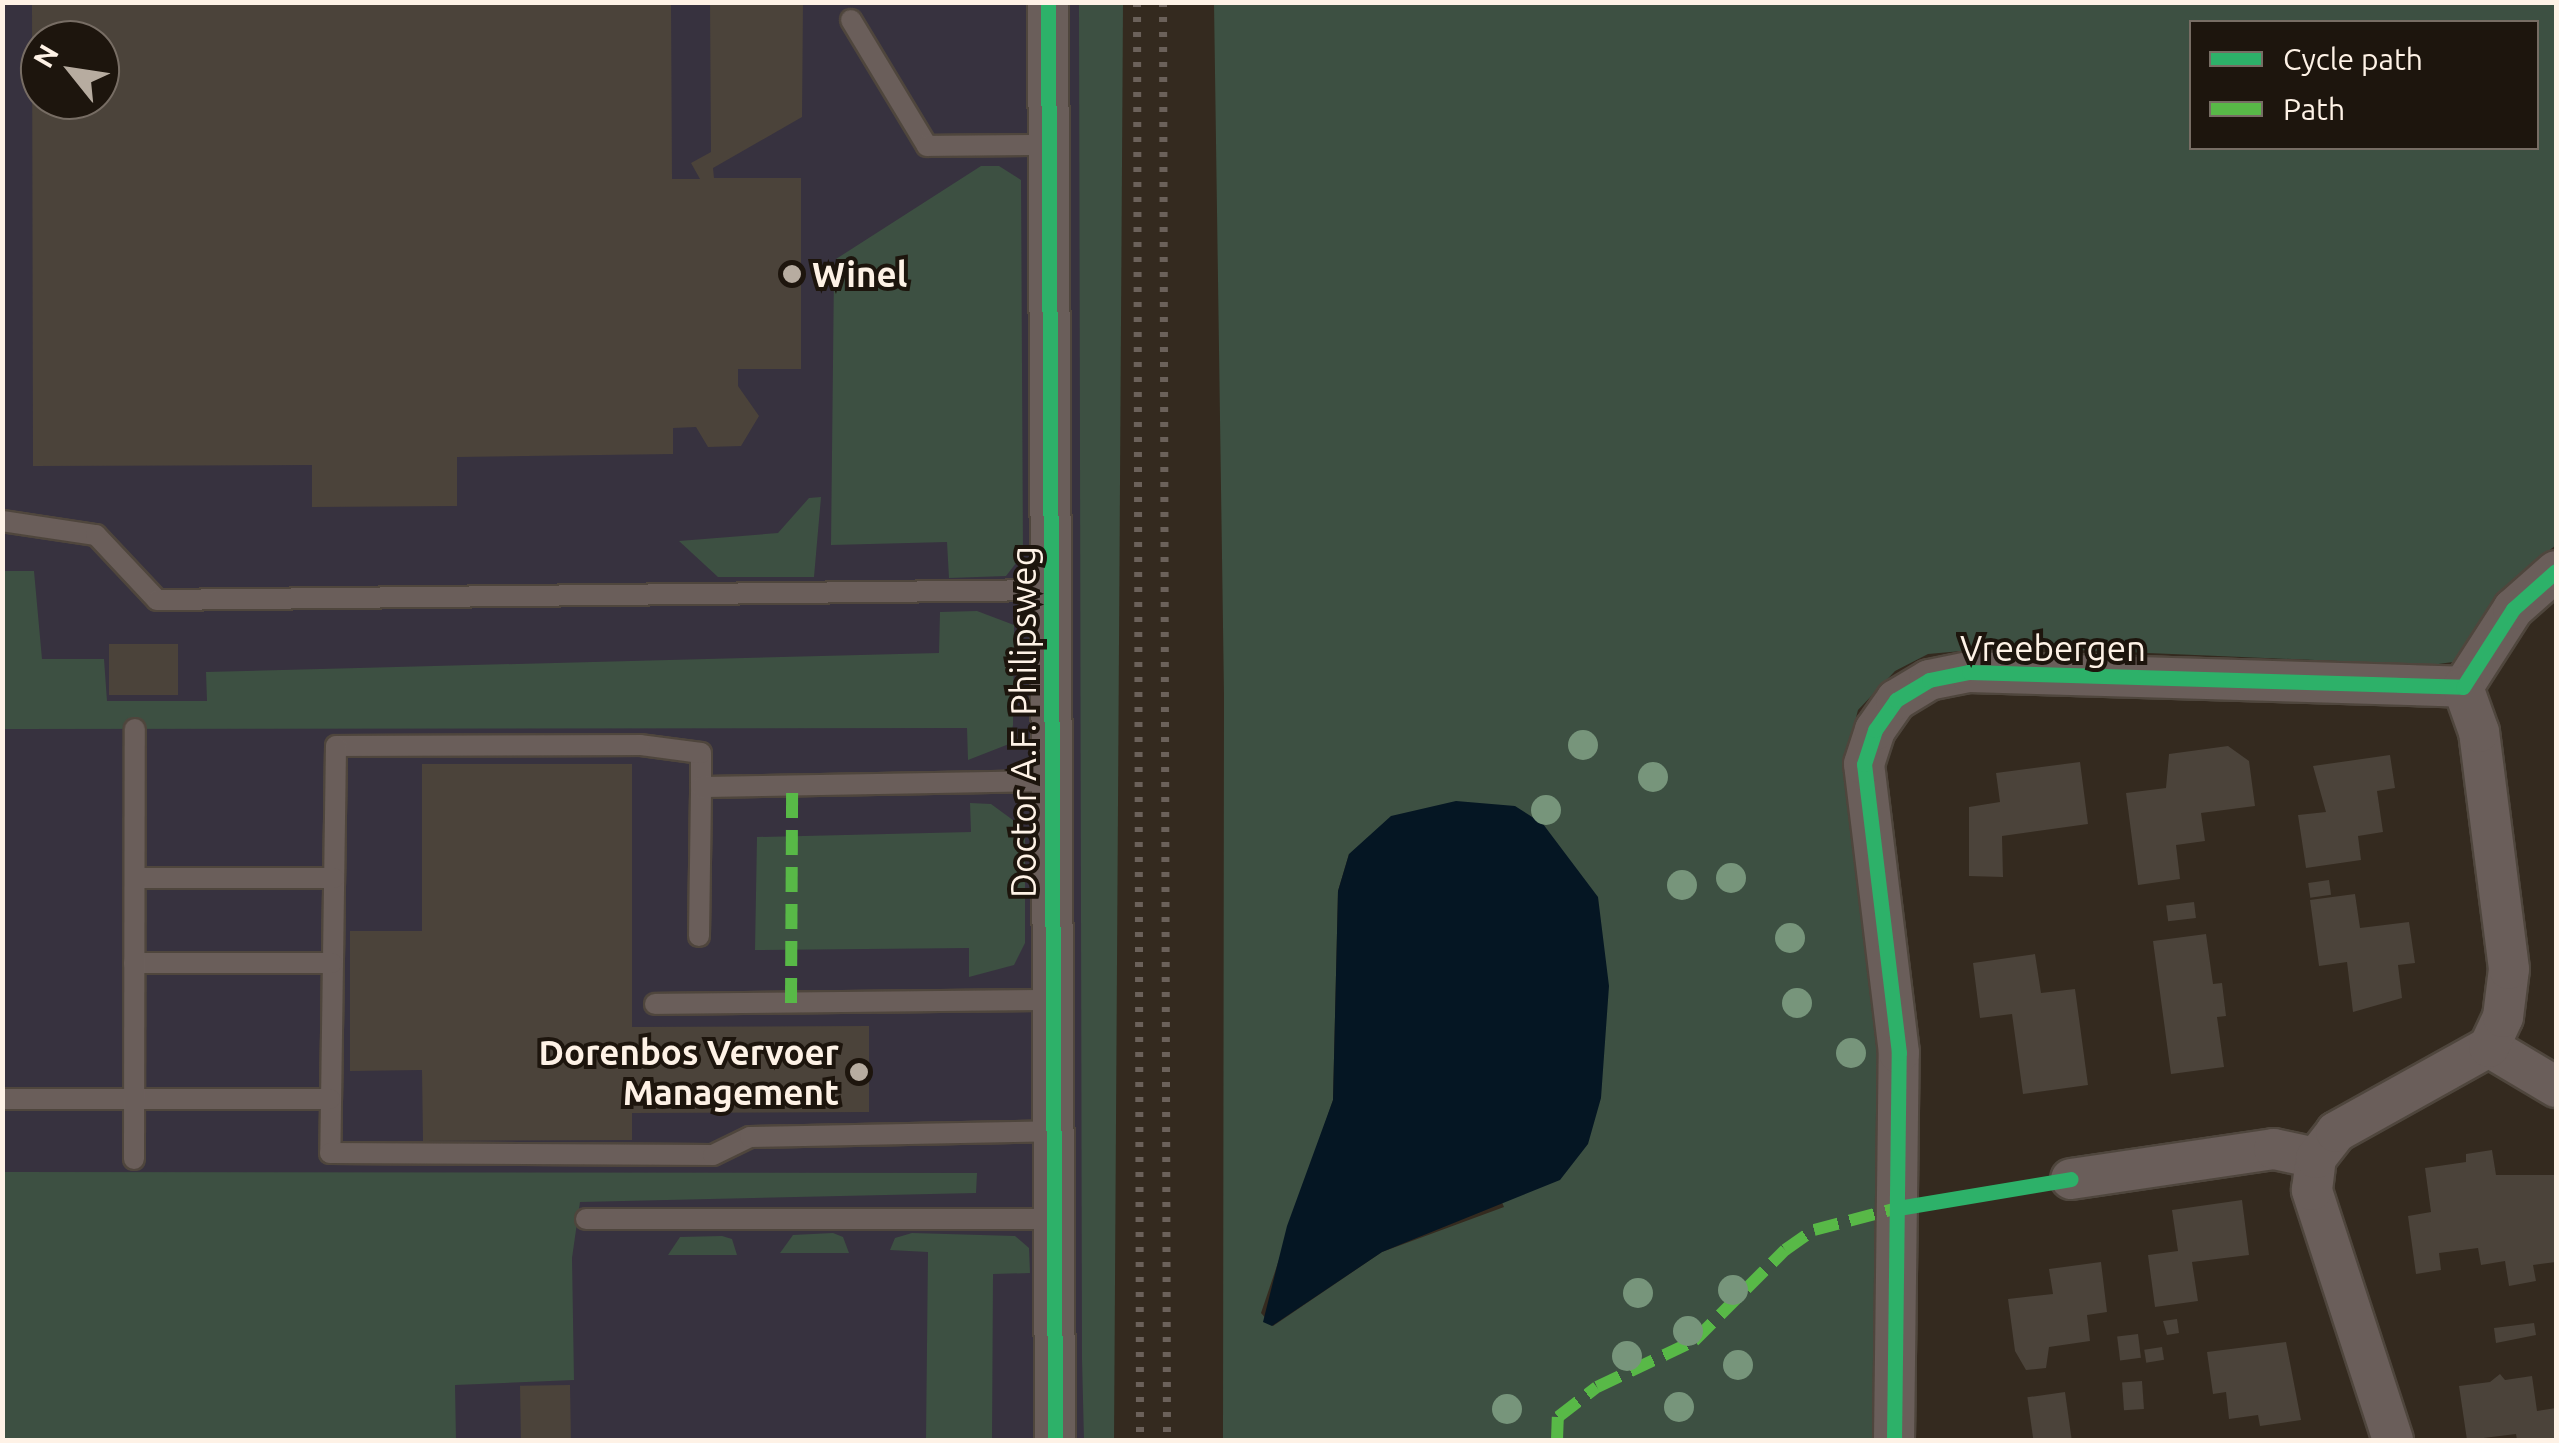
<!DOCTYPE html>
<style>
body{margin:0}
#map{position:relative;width:2559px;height:1443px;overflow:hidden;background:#342a1f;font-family:Ubuntu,sans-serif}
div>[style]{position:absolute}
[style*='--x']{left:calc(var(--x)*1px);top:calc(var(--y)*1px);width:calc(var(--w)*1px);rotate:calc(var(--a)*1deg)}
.industrial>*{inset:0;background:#37323f}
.green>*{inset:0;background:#3d5042}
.water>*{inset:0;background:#051623}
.building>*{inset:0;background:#4b433a;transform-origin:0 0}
.roads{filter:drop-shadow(2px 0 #4f463d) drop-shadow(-2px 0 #4f463d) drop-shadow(0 2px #4f463d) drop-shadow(0 -2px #4f463d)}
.service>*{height:20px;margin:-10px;padding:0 10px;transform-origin:10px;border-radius:10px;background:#6a5e5a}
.minor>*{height:40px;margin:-20px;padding:0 20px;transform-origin:20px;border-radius:20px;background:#6a5e5a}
.rail>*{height:8px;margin-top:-4px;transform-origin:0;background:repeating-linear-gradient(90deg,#6b615a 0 5px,transparent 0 15px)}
.quiet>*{height:12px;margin-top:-6px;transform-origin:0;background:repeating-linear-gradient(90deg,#58b947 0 25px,transparent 0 37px)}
.cycleway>*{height:15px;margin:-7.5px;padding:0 7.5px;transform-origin:7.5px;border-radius:7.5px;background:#2db169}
.trees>*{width:30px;height:30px;margin:-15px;border-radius:50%;background:#77957b}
.dots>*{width:28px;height:28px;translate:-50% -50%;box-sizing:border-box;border:5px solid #1d150d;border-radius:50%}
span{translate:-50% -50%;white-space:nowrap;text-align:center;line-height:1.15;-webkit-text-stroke:8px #1d150d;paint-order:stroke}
.poi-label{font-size:35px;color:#fef2e6;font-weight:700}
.left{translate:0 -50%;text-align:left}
.right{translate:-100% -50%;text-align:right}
.street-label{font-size:35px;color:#fef2e6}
.frame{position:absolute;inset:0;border:5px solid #fef2e6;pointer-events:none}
.legend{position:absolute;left:2189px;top:20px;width:350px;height:130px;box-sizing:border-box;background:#1d150d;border:2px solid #776d64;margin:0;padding:12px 18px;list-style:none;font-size:30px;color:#fef2e6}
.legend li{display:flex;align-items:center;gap:20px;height:50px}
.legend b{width:50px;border:2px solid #776d64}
.north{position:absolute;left:20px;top:20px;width:100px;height:100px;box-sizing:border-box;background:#1d150d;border:2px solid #776d64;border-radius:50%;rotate:300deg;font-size:28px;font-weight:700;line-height:40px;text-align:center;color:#fef2e6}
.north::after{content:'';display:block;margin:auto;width:35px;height:45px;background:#b7aca0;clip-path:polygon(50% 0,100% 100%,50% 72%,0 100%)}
</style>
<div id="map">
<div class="industrial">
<div style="clip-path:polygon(evenodd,3px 3px,1096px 3px,1096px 1440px,3px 1440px,3px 3px,40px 40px,100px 40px,100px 100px,40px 100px,40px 40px)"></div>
</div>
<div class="green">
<div style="clip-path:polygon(1079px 3px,1123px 3px,1114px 1440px,1084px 1440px,1082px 1359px)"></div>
<div style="clip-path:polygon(evenodd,1214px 3px,2556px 3px,2556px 545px,2510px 582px,2473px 645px,2453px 662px,2431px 665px,2006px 647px,1928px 654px,1895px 671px,1858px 710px,1843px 767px,1879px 1070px,1874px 1440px,1223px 1440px,1224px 695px,1214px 3px,2192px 22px,2536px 22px,2536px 148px,2192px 148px,2192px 22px,1214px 3px,1349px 854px,1504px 1207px,1382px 1252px,1273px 1326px,1261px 1313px,1333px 1100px,1338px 891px,1349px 854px)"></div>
<div style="clip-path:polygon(981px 166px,999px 166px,1021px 180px,1023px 554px,1006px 576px,949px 578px,947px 542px,831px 545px,834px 271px,836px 259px)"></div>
<div style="clip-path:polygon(821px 497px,814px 577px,718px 577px,679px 541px,778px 533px,809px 498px)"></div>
<div style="clip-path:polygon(3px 571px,34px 571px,42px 659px,104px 659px,107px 701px,207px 701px,206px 672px,939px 653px,940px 612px,977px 611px,1014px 625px,1013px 725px,1009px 744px,968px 760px,967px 728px,3px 729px)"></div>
<div style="clip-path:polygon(970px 803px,991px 804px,1025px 829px,1025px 943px,1014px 965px,969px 977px,969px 948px,755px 950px,757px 837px,971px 832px)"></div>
<div style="clip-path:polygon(3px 1172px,977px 1173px,976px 1193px,580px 1202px,572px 1258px,574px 1380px,455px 1385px,456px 1440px,3px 1440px)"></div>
<div style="clip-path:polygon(833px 1233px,843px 1237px,849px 1253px,780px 1253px,793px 1235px)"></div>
<div style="clip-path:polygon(912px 1233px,1015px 1236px,1029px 1248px,1030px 1273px,993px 1274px,992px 1440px,926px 1440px,928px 1252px,890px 1250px,895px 1238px)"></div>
<div style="clip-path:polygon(722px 1236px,732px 1239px,737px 1255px,668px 1255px,680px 1237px)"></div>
</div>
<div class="water">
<div style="clip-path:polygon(1456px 801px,1515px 806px,1543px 824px,1598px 897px,1609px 986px,1601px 1098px,1588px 1144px,1560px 1180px,1382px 1252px,1272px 1326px,1263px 1322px,1287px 1226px,1333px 1100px,1338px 891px,1349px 854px,1391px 816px)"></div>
</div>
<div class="building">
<div style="clip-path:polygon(evenodd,32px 2px,671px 2px,672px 179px,700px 179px,691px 163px,711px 152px,710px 2px,803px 2px,802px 117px,713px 168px,714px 178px,801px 178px,801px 369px,738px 369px,738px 386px,759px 416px,741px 446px,708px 447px,696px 427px,673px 428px,673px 454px,457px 457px,457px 506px,312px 507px,312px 465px,33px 466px,32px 2px,40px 40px,100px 40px,100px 100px,40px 100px,40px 40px)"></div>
<div style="left:109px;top:644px;width:69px;height:51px"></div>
<div style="clip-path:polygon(2228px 746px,2249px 761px,2255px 806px,2201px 813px,2205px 841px,2176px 845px,2180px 879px,2138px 885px,2126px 793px,2166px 788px,2169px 754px)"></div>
<div style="clip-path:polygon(2390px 755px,2395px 788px,2377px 791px,2383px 832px,2358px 836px,2361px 860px,2306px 868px,2298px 815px,2326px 812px,2313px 766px)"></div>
<div style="clip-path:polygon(2080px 762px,2088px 824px,2002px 836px,2003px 877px,1969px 876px,1969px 807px,2000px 802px,1996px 773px)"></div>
<div style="clip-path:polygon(422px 764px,632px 764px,632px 1027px,869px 1026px,869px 1112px,632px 1113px,632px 1140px,423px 1141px,422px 1070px,350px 1071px,350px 931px,422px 931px)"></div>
<div style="left:2329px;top:880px;width:15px;height:21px;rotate:82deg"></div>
<div style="clip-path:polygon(2355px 894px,2360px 928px,2409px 922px,2415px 963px,2398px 965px,2402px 998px,2353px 1012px,2347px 962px,2319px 966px,2310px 900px)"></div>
<div style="left:2194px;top:902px;width:16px;height:28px;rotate:83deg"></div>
<div style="clip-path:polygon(2206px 934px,2213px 984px,2222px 983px,2226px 1016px,2217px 1017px,2224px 1067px,2171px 1074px,2153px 941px)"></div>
<div style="clip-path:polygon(2035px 954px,2041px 993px,2075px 989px,2088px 1085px,2023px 1094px,2012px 1014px,1980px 1018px,1973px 963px)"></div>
<div style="clip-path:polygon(2492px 1150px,2496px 1175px,2556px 1175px,2556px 1262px,2533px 1265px,2536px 1281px,2509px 1286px,2505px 1261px,2481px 1265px,2478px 1248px,2439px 1253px,2441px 1270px,2416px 1274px,2408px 1216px,2431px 1212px,2425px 1168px,2466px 1162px,2466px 1154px)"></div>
<div style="clip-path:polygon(2242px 1200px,2249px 1255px,2192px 1262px,2198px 1301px,2155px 1307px,2148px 1255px,2178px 1251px,2172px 1210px)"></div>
<div style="clip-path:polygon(2101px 1262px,2107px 1312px,2087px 1315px,2090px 1341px,2049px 1347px,2046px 1368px,2026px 1370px,2015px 1351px,2008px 1299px,2053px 1294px,2049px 1269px)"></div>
<div style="clip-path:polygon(2177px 1319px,2179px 1333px,2167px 1335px,2163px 1321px)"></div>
<div style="clip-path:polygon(2534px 1323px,2536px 1335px,2496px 1343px,2494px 1328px)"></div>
<div style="left:2138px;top:1334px;width:24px;height:21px;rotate:83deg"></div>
<div style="clip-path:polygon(2286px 1342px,2301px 1420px,2260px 1426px,2258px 1415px,2229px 1419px,2226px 1392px,2213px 1394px,2207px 1352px)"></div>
<div style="left:2162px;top:1347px;width:13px;height:18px;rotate:81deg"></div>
<div style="clip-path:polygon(2500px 1374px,2505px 1380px,2532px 1376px,2537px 1411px,2556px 1408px,2556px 1440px,2517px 1440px,2516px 1434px,2467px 1440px,2459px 1386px,2490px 1382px)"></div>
<div style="left:2142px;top:1381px;width:28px;height:20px;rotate:86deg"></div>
<div style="left:570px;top:1385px;width:55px;height:50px;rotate:89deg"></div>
<div style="left:2065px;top:1392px;width:49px;height:38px;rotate:82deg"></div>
</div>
<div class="roads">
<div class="service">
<div style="--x:851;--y:20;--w:147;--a:58.9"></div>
<div style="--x:927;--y:146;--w:123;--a:-0.5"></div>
<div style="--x:2;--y:521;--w:95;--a:8.5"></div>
<div style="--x:96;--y:535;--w:89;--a:46.8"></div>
<div style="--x:157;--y:600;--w:896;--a:-0.64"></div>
<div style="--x:701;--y:787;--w:34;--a:-90"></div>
<div style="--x:701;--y:753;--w:62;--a:-172.5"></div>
<div style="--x:640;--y:745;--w:304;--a:179.8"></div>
<div style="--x:336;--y:746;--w:407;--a:90.8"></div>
<div style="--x:330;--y:1153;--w:383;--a:0.3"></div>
<div style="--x:713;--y:1155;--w:41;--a:-25.9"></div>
<div style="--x:750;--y:1137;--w:304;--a:-1.1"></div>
<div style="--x:135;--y:878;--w:199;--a:0"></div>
<div style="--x:699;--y:936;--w:149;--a:-89.2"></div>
<div style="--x:701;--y:787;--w:352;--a:-1"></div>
<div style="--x:134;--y:963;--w:198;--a:0"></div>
<div style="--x:655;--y:1004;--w:399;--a:-0.6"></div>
<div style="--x:2;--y:1099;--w:328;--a:0"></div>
<div style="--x:134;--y:1159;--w:430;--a:-89.9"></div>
<div style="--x:586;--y:1219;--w:468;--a:0"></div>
</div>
<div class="minor">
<div style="--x:1048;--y:2;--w:1438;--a:89.72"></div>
<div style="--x:2489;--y:1047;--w:78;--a:30.8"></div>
<div style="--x:2071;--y:1179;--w:205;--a:-8.4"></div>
<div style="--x:2274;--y:1149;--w:43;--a:12.1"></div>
<div style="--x:1894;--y:1440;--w:387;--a:-89.3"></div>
<div style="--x:1899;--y:1053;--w:291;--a:-96.9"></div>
<div style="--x:1864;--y:764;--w:36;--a:-72"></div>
<div style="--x:1875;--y:730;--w:37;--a:-55"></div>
<div style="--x:1896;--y:700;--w:39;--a:-31"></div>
<div style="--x:1929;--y:680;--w:41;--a:-11.3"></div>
<div style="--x:1969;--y:672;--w:494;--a:1.7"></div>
<div style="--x:2463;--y:687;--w:93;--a:-57.3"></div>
<div style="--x:2513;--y:609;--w:57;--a:-41.5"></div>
<div style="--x:2393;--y:1440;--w:263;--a:-108"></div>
<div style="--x:2312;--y:1190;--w:32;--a:-83"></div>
<div style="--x:2316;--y:1158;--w:33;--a:-52"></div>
<div style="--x:2336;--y:1132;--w:175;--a:-29.1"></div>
<div style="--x:2489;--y:1047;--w:33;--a:-65"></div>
<div style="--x:2503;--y:1017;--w:48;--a:-82.9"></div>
<div style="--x:2509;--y:969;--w:239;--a:-97.2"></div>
<div style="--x:2479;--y:732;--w:48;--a:-109.6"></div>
</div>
</div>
<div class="rail">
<div style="--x:1137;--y:2;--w:1438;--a:89.88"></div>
<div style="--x:1163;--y:2;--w:1438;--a:89.84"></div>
</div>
<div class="quiet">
<div style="--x:791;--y:1003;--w:218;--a:-89.7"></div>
<div style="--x:1557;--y:1440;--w:23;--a:-88"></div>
<div style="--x:1558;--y:1417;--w:49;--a:-37.6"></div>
<div style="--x:1597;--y:1387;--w:107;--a:-25.4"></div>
<div style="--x:1694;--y:1341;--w:129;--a:-45"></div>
<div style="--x:1785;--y:1250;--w:35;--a:-35"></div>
<div style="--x:1814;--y:1230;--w:87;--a:-14.7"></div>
</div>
<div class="cycleway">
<div style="--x:1048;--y:2;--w:1438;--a:89.72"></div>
<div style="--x:1898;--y:1208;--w:175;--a:-9.5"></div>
<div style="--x:1894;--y:1440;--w:387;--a:-89.3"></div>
<div style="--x:1899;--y:1053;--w:291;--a:-96.9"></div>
<div style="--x:1864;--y:764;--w:36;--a:-72"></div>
<div style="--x:1875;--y:730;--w:37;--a:-55"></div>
<div style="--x:1896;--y:700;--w:39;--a:-31"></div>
<div style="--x:1929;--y:680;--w:41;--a:-11.3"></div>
<div style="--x:1969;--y:672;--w:494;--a:1.7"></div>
<div style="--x:2463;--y:687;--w:93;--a:-57.3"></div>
<div style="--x:2513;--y:609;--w:57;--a:-41.5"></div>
</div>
<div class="trees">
<div style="left:1583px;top:745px"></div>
<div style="left:1653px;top:777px"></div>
<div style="left:1546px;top:810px"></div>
<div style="left:1731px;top:878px"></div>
<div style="left:1682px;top:885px"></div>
<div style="left:1790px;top:938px"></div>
<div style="left:1797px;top:1003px"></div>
<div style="left:1851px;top:1053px"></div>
<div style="left:1733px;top:1290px"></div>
<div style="left:1638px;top:1293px"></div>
<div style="left:1688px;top:1331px"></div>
<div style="left:1627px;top:1356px"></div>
<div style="left:1738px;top:1365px"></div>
<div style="left:1679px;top:1407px"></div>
<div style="left:1507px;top:1409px"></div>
</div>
<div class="dots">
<div style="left:792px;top:274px;background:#b7aca0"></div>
<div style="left:859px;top:1072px;background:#b7aca0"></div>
</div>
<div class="poi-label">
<span class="left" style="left:812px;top:274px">Winel</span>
<span class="right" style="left:839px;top:1072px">Dorenbos Vervoer<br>Management</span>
</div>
<div class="street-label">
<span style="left:2053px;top:648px">Vreebergen</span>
<span style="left:1023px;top:722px;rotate:-90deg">Doctor A.F. Philipsweg</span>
</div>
<div class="frame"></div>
<ul class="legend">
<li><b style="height:12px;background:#2db169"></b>Cycle path</li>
<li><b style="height:12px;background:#58b947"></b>Path</li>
</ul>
<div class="north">N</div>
</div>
